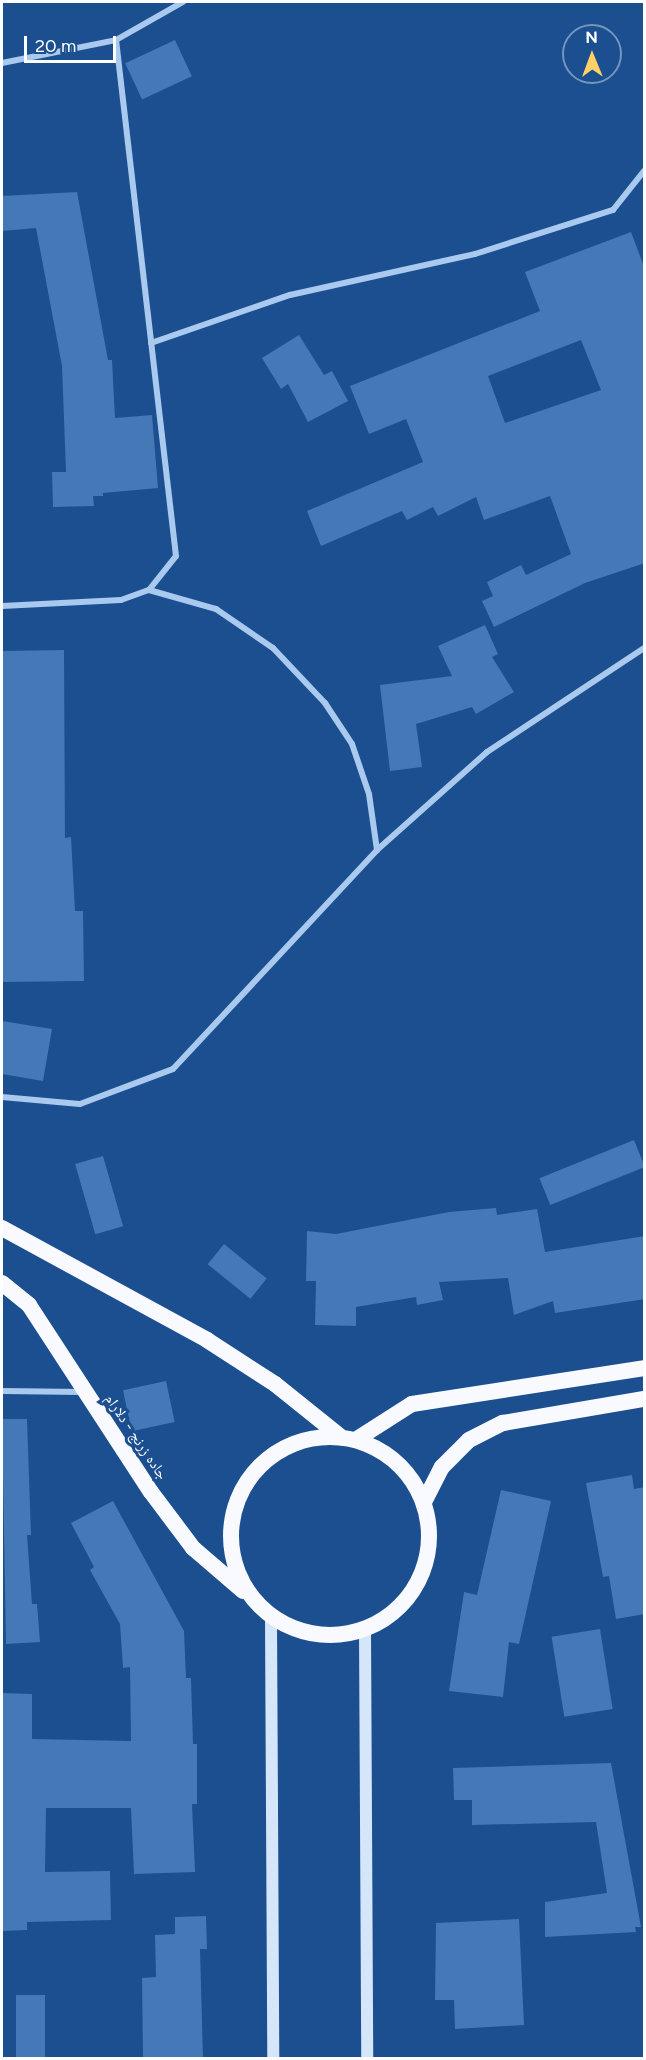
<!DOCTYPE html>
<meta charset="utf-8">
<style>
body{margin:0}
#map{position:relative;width:646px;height:2060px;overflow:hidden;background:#1b4f8f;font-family:Figtree,"Noto Naskh Arabic",sans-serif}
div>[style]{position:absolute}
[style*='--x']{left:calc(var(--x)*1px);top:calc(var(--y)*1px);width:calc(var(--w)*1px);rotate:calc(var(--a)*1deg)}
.building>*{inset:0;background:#4478b7;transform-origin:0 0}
.minor>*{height:6px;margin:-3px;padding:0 3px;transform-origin:3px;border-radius:3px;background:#a9c9ee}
.secondary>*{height:12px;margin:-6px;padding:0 6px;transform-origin:6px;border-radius:6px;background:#d6e6fa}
.trunk>*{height:16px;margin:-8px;padding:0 8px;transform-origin:8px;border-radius:8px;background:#f8faff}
.trunk>.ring{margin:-8px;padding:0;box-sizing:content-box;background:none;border:16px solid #f8faff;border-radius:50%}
span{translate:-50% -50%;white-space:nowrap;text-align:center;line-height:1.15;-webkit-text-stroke:6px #1b4f8f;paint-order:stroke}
.street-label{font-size:15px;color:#fff}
.frame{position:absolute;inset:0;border:3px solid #fff;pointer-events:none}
.north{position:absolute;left:562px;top:24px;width:60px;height:60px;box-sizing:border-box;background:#1b4f8f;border:2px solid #7695bc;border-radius:50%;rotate:359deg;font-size:16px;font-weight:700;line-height:24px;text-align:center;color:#fff}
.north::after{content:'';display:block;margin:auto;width:21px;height:27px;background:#ffd166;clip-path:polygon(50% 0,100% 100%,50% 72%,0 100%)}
.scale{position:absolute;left:24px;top:36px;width:92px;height:27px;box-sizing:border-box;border:3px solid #fff;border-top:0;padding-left:8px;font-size:18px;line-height:21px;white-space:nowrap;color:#fff;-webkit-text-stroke:4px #1b4f8f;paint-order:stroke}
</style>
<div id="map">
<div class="building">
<div style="left:175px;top:40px;width:40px;height:55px;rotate:65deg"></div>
<div style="clip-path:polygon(77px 192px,108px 360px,112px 360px,115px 418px,152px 415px,158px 488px,103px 493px,103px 496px,93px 496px,94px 506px,53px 507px,52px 472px,66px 472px,62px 366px,36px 228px,2px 231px,2px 196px)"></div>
<div style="clip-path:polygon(evenodd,631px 232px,645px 269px,645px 563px,585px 583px,494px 627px,482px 601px,493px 596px,487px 582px,521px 565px,526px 575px,571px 554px,550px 496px,484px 520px,476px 497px,438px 516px,433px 507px,407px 520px,402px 511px,321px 546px,307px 511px,423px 462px,406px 419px,369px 434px,350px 386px,540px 311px,525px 272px,631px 232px,581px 340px,601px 390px,505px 423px,488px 376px,581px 340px)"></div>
<div style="clip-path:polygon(299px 335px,324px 375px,332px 371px,348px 401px,308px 422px,288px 384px,281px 389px,262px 358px)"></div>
<div style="clip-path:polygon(485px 625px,498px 654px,492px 657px,514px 692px,476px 714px,472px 707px,416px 724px,422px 767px,390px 771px,380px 685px,452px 676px,438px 646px)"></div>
<div style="clip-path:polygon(64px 650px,65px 838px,71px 837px,75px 911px,83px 911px,84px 981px,2px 982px,2px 651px)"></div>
<div style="clip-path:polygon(2px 1021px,52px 1029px,43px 1081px,2px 1074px)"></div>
<div style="left:634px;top:1140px;width:29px;height:102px;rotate:68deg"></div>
<div style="left:103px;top:1156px;width:73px;height:29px;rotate:74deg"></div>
<div style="clip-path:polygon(496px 1208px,497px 1215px,537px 1209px,545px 1252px,645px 1236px,645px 1299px,555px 1313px,553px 1301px,514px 1315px,508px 1278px,439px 1282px,443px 1300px,417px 1305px,416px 1297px,356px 1307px,356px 1326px,315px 1325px,316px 1281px,306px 1281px,307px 1231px,336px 1234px,449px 1212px)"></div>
<div style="left:224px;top:1244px;width:55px;height:26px;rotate:39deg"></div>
<div style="left:166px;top:1381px;width:42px;height:44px;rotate:78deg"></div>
<div style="clip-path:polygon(2px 1419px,27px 1419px,31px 1535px,27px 1535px,32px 1604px,37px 1604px,40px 1642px,6px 1644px)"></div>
<div style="clip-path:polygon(632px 1475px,634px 1489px,645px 1487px,645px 1614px,616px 1619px,609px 1576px,603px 1577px,586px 1483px)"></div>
<div style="clip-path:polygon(501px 1490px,551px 1501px,519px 1644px,509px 1642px,503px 1697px,449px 1691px,464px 1592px,477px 1595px)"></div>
<div style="clip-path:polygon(113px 1501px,184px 1631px,186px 1678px,191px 1678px,193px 1744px,197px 1744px,197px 1804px,192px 1804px,195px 1872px,134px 1874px,131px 1808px,46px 1808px,45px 1872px,110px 1871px,111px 1920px,27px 1922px,27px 1930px,2px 1931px,2px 1693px,32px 1694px,32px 1739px,131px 1741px,130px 1667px,123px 1668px,120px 1624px,90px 1570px,94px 1567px,71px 1523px)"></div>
<div style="left:600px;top:1629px;width:81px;height:49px;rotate:81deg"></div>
<div style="clip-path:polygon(611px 1763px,641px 1927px,635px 1927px,636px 1932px,545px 1937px,545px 1902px,607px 1893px,596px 1822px,472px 1825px,472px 1800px,454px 1800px,453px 1768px)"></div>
<div style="clip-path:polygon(206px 1916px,207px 1949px,200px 1949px,203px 2058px,143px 2058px,142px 1978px,156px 1977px,155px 1935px,175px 1934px,175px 1917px)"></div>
<div style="clip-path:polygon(519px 1919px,524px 2025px,455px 2029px,454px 2000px,435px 2000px,436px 1923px)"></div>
<div style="left:16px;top:1995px;width:29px;height:63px"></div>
</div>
<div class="minor">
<div style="--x:2;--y:63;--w:116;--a:-11.4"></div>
<div style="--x:116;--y:40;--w:77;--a:-29.6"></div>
<div style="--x:151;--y:343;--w:147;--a:-19.1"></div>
<div style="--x:290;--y:295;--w:189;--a:-12.5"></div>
<div style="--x:475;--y:254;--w:145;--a:-17.7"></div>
<div style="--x:613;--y:210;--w:50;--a:-51.5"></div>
<div style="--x:149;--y:590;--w:70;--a:15.8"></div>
<div style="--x:216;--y:609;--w:69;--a:34.4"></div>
<div style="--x:273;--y:648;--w:76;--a:46.6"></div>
<div style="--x:325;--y:703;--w:49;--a:56.6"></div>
<div style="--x:352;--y:744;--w:53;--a:71.2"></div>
<div style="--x:369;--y:794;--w:57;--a:81.9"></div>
<div style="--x:2;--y:606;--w:119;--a:-2.9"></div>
<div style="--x:121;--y:600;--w:30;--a:-20"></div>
<div style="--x:149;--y:590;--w:43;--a:-51.5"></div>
<div style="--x:176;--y:556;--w:519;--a:-96.63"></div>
<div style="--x:2;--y:1097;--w:78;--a:5.1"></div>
<div style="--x:80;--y:1104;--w:99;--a:-20.6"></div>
<div style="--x:173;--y:1069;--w:299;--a:-47"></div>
<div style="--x:377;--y:850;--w:147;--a:-41.7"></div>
<div style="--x:487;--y:752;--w:188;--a:-33.5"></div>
<div style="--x:2;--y:1391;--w:80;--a:0.7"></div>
</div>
<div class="secondary">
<div style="--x:271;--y:1619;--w:439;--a:89.7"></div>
<div style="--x:365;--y:1629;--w:429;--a:89.7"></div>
</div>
<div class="trunk">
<div style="--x:2;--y:1228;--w:234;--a:28.6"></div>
<div style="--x:207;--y:1340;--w:81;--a:32.9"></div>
<div style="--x:275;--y:1384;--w:83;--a:38.7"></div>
<div style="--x:2;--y:1283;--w:35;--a:39"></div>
<div style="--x:29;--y:1305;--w:223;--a:56.9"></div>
<div style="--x:151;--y:1492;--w:70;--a:53.1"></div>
<div style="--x:193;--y:1548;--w:66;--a:40.7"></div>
<div class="ring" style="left:231px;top:1437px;width:182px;height:182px"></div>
<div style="--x:357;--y:1439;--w:65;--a:-32.5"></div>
<div style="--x:412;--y:1404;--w:235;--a:-8.8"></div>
<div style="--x:424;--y:1502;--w:39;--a:-63"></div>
<div style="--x:442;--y:1467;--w:38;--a:-45"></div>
<div style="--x:469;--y:1440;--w:38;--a:-27"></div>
<div style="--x:503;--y:1423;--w:143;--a:-9.7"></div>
</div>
<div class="street-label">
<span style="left:136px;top:1437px;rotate:56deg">جاده زرنج - دلارام</span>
</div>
<div class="frame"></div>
<div class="north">N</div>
<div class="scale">20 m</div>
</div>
